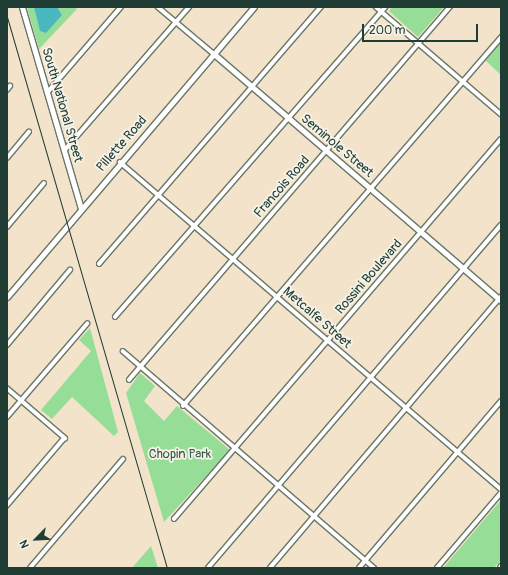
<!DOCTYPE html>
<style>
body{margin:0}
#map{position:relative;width:508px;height:575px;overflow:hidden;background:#f3e3ca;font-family:Pangolin,sans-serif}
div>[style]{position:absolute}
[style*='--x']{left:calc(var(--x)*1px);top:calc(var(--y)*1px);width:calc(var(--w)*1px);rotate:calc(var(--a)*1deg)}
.green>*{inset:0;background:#96de98}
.water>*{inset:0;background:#49b9bf}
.roads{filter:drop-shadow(1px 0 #697768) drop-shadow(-1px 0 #697768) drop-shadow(0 1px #697768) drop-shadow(0 -1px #697768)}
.street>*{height:3.5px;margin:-1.75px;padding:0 1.75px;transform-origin:1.75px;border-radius:1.75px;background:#fff}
.secondary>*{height:5px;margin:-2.5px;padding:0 2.5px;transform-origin:2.5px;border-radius:2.5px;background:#fff}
.rail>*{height:1px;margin:-0.5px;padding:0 0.5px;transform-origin:0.5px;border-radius:0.5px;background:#1f3d34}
span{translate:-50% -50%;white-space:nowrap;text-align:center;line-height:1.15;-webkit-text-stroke:3.5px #f7f3e8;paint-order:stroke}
.street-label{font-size:13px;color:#1f3d34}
.park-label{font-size:13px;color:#375d48}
.frame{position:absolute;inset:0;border:8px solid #1f3d34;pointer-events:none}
.north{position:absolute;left:16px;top:519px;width:40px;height:40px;-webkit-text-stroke:3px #f7f3e8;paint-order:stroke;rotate:246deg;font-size:11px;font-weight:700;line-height:16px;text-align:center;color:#1f3d34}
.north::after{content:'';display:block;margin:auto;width:14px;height:18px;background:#1f3d34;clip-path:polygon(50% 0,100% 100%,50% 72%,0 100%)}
.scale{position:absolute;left:362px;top:24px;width:116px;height:18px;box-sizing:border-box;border:2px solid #1f3d34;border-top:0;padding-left:5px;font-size:12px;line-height:14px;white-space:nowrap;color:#1f3d34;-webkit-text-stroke:3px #f7f3e8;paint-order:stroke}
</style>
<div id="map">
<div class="green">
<div style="clip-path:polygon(27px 7px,74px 7px,77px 9px,39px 49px)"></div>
<div style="clip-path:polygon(392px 7px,444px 7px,418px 37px,389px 11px)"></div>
<div style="clip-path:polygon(501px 39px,501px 75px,484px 59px)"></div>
<div style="clip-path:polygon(90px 328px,118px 432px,114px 436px,72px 397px,52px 419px,41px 410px,91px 351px,79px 340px)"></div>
<div style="clip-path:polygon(140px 373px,155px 386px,144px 401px,164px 421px,177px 406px,230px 450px,164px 522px,126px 393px)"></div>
<div style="clip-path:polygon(501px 500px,501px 560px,494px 568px,443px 568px)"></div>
<div style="clip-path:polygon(151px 546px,158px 568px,132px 568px)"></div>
</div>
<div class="water">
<div style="clip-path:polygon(34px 7px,57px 7px,62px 15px,46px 33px,40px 31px)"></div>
</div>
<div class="roads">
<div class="street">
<div style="--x:158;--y:7;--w:73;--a:40"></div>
<div style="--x:376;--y:7;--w:165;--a:40.6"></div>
<div style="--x:7;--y:90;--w:5;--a:-53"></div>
<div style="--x:47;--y:93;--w:113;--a:-49.3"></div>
<div style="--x:64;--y:151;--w:191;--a:-49"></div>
<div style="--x:7;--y:158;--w:34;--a:-50"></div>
<div style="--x:120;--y:162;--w:502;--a:40.64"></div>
<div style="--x:7;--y:227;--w:57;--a:-49.9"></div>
<div style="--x:99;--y:264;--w:340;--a:-49.2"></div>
<div style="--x:115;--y:317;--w:411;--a:-48.9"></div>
<div style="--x:7;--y:345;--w:98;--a:-50"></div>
<div style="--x:123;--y:351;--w:332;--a:40.8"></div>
<div style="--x:129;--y:380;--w:492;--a:-49.3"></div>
<div style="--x:7;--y:388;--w:77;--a:40.8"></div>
<div style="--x:65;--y:438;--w:89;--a:130.5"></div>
<div style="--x:183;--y:406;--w:487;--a:-49.2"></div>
<div style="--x:7;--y:417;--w:123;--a:-49.3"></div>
<div style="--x:174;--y:519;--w:501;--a:-49.29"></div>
<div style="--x:30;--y:568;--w:143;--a:-49.5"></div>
<div style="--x:208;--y:568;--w:451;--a:-49.5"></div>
<div style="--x:270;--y:568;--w:356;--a:-49.6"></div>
<div style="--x:359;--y:568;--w:219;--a:-49.6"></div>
<div style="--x:437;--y:568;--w:99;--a:-49.5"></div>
<div style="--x:500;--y:568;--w:2;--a:-63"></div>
</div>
<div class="secondary">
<div style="--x:22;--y:7;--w:210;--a:73.7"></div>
<div style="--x:214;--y:54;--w:379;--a:40.7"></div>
<div style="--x:7;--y:297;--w:381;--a:-49.6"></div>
</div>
</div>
<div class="rail">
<div style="--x:7;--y:17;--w:574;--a:73.81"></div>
</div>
<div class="street-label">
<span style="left:62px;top:105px;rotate:74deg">South National Street</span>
<span style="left:122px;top:144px;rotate:-49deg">Pillette Road</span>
<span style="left:337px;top:146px;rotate:40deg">Seminole Street</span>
<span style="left:282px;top:187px;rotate:-49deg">Francois Road</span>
<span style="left:369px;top:277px;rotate:-49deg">Rossini Boulevard</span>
<span style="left:317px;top:318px;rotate:41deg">Metcalfe Street</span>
</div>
<div class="park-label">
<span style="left:180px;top:454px">Chopin Park</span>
</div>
<div class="frame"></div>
<div class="north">N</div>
<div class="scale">200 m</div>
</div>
